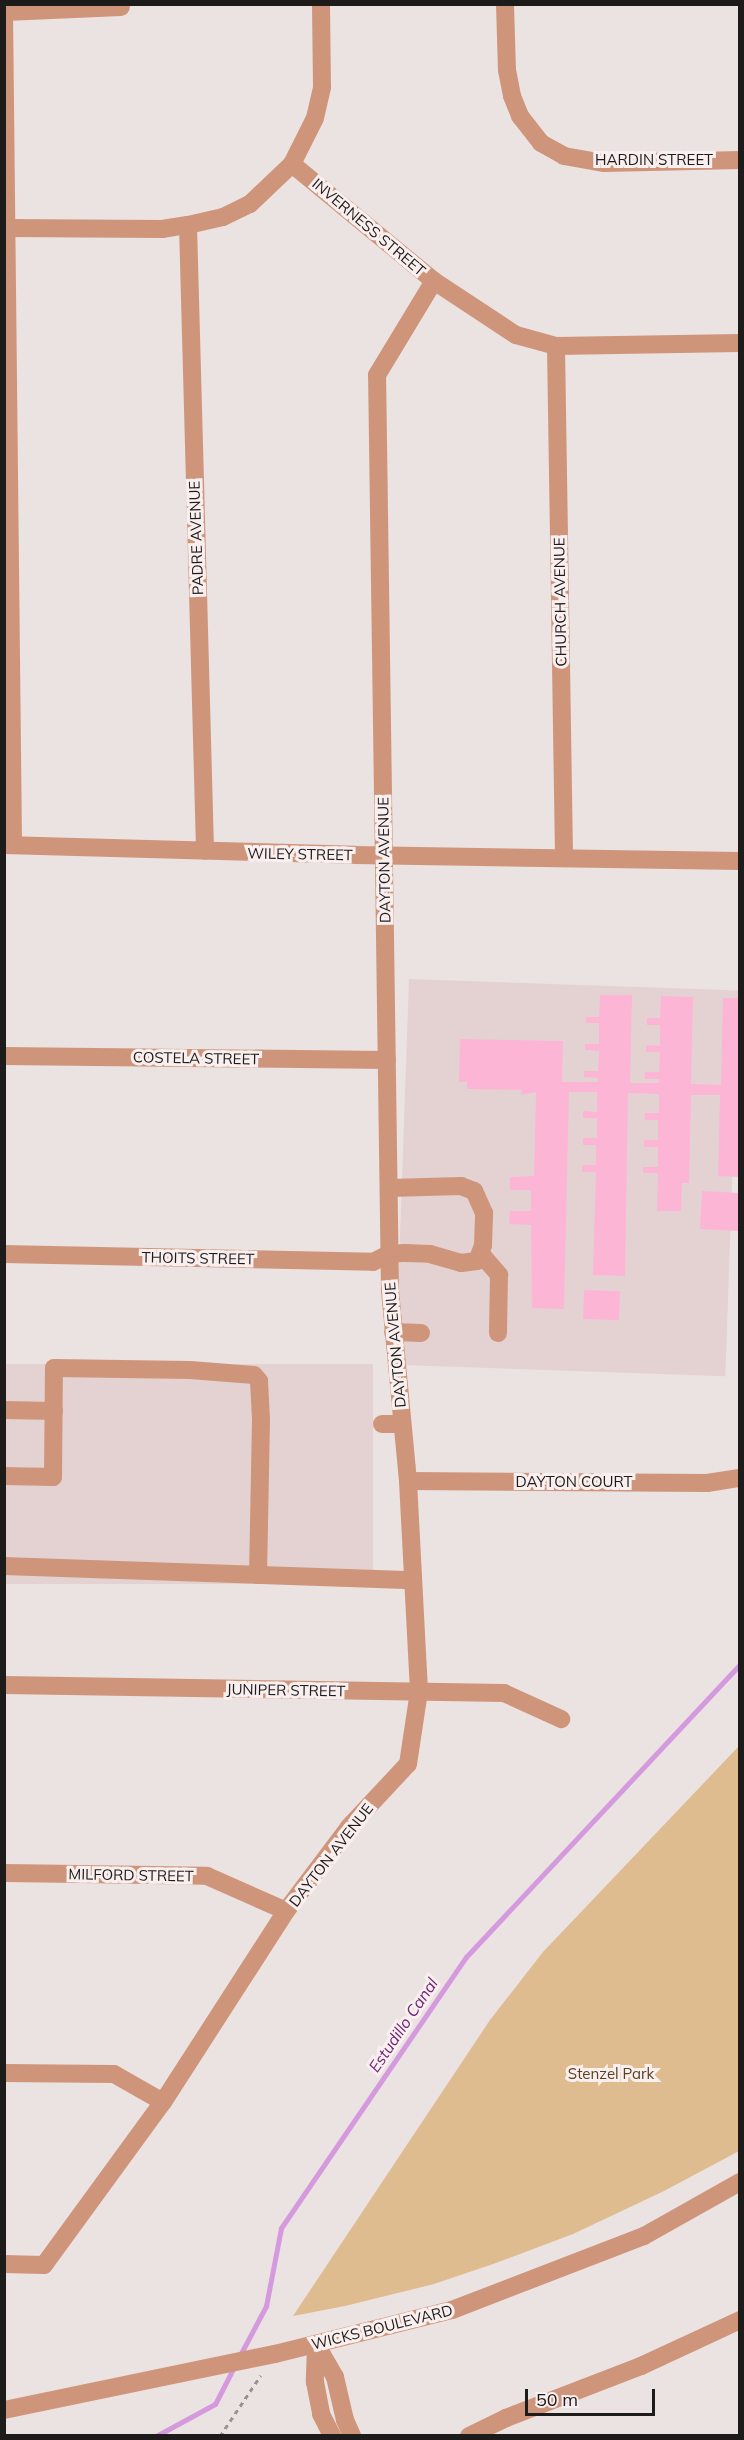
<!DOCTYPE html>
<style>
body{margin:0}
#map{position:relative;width:744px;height:2440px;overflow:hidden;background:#ebe2e2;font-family:Mulish,sans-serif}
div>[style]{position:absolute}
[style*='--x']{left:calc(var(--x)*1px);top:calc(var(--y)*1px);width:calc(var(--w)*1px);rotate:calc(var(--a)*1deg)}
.built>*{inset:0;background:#e4d2d2;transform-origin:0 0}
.green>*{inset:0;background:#dfbc8f}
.stream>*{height:5px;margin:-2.5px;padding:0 2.5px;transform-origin:2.5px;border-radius:2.5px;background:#d599de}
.building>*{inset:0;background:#fdb5d6;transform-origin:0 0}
.path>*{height:3px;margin-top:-1.5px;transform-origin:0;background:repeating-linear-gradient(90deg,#979191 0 4.5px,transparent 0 9px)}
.minor>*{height:18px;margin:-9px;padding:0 9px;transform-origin:9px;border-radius:9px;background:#cf957b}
span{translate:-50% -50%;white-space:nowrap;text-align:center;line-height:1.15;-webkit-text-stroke:6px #f9efef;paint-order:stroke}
.street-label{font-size:15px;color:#1e1b1b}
.park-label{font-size:15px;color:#594020}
.water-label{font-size:16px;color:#6e2678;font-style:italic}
.frame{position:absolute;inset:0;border:6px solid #1e1b1b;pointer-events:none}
.scale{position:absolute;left:525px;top:2389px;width:130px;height:27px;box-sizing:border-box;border:3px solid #1e1b1b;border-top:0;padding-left:8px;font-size:18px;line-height:21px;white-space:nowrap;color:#1e1b1b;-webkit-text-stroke:4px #f9efef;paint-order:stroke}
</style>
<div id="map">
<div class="built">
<div style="left:409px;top:979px;width:330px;height:386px;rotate:2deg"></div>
<div style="left:5px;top:1364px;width:368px;height:220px"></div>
</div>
<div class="green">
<div style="clip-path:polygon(739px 1746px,739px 2151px,664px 2191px,573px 2234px,493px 2264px,434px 2284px,345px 2306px,293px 2316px,490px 2020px,543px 1952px)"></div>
</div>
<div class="stream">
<div style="--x:239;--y:2357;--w:58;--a:-62.1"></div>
<div style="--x:266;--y:2306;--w:79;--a:-79.1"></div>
<div style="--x:281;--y:2228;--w:328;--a:-55.7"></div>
<div style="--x:466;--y:1957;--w:401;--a:-46.9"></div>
<div style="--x:156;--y:2436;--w:67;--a:-28.5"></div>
<div style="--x:215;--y:2404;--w:42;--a:-62.8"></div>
</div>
<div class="building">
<div style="clip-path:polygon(600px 995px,632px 995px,630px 1083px,659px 1083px,659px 1079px,645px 1079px,645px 1072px,659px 1072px,660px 1052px,646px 1052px,646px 1045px,660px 1046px,660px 1025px,647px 1025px,647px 1018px,660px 1018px,661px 996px,693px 997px,691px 1084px,721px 1085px,723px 998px,740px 998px,740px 1177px,718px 1176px,720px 1095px,691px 1095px,689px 1183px,682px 1183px,681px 1211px,657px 1211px,658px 1173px,643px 1173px,643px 1167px,658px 1167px,658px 1147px,644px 1147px,644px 1140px,658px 1140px,658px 1120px,645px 1120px,645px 1113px,659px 1113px,659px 1094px,628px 1093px,625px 1276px,593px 1275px,596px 1172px,582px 1172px,582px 1165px,596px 1165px,596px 1145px,583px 1145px,583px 1138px,597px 1138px,597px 1118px,583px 1118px,583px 1111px,597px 1112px,597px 1092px,569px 1092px,564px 1309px,532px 1308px,531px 1225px,509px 1224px,510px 1211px,531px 1211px,531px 1190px,510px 1190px,510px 1177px,534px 1176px,536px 1092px,521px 1095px,522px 1090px,467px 1089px,467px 1082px,459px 1082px,460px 1039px,563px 1041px,562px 1082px,598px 1082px,598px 1078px,584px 1077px,584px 1071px,598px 1071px,599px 1051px,585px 1050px,585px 1044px,599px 1044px,599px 1023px,586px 1023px,586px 1017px,599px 1017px)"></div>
<div style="left:702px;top:1191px;width:38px;height:38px;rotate:3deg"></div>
<div style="left:584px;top:1290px;width:36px;height:29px;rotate:2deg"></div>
</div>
<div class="path">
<div style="--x:220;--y:2436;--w:73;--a:-56.1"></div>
</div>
<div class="minor">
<div style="--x:505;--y:4;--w:66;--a:88.3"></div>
<div style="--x:507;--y:70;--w:26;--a:79"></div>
<div style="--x:512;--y:96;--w:22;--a:68"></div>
<div style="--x:520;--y:116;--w:34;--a:52"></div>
<div style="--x:541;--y:143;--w:26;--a:29"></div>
<div style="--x:564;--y:156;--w:41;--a:9.9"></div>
<div style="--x:604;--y:163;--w:136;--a:-1.3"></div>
<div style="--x:4;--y:11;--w:834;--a:89.38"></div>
<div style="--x:5;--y:12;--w:116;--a:-2.5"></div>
<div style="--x:292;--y:164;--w:51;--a:-63.4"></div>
<div style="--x:315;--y:118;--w:32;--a:-77"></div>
<div style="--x:322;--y:87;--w:83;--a:-90.7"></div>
<div style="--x:188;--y:225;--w:626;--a:88.44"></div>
<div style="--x:4;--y:228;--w:158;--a:0.4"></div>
<div style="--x:162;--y:229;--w:26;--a:-9"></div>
<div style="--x:188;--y:225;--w:36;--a:-13"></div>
<div style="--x:223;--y:217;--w:30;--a:-26"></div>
<div style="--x:250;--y:204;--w:58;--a:-43.6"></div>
<div style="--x:292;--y:164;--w:184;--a:39.5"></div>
<div style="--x:434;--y:281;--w:98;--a:33.4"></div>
<div style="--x:516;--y:335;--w:41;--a:15.4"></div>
<div style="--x:556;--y:346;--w:184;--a:-0.9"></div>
<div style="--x:556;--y:346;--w:512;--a:89.1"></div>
<div style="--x:4;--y:845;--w:351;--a:1.6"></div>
<div style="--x:355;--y:855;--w:385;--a:0.9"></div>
<div style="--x:4;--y:1056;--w:383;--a:0.6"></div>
<div style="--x:4;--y:1254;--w:369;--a:1.2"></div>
<div style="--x:373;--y:1262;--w:18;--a:-27"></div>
<div style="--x:389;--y:1254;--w:16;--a:-4"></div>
<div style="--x:405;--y:1253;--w:25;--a:2"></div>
<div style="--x:430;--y:1254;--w:32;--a:16"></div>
<div style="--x:461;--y:1263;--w:16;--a:-7"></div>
<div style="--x:477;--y:1261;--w:17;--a:-69"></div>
<div style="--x:483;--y:1245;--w:32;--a:-88"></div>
<div style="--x:484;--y:1213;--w:24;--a:-114"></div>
<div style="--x:474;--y:1191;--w:14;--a:-159"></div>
<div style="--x:461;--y:1186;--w:72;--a:178.4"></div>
<div style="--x:481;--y:1254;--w:28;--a:49"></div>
<div style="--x:499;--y:1275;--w:58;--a:91"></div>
<div style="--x:393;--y:1332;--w:28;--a:2"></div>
<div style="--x:4;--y:1410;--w:50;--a:1.1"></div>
<div style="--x:382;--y:1424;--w:20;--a:0"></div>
<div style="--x:4;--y:1476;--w:49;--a:1.2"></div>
<div style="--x:53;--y:1477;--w:109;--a:-89.5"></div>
<div style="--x:54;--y:1368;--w:136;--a:0.8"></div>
<div style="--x:190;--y:1370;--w:64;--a:4.5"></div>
<div style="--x:254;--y:1375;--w:8;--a:50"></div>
<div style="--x:259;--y:1381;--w:39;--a:87"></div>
<div style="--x:261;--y:1420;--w:155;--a:91.1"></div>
<div style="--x:408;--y:1481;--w:299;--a:0.4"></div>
<div style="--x:707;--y:1483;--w:33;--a:-9"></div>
<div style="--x:4;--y:1566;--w:409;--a:2"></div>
<div style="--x:4;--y:1685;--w:500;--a:0.92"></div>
<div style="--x:504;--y:1693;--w:63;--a:24.5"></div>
<div style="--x:4;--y:1873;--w:203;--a:0.8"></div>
<div style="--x:207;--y:1876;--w:86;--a:23.9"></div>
<div style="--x:4;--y:2073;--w:110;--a:0.5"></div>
<div style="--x:114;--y:2074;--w:56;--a:29.7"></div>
<div style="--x:4;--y:2264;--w:40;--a:1.4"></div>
<div style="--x:44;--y:2265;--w:202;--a:-53.9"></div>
<div style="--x:163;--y:2102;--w:227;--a:-57.2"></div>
<div style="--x:286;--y:1911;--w:105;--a:-53.1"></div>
<div style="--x:349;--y:1827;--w:86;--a:-46.9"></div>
<div style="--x:408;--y:1764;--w:74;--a:-81.4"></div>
<div style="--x:419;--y:1691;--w:210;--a:-93"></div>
<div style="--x:408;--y:1481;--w:192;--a:-95.4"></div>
<div style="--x:390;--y:1290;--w:915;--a:-90.81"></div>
<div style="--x:377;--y:375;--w:110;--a:-58.8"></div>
<div style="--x:316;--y:2344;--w:38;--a:60"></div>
<div style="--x:335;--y:2377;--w:44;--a:76.9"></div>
<div style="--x:345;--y:2420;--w:17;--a:66"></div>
<div style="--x:316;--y:2346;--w:36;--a:92"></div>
<div style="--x:315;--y:2382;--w:33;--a:79"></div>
<div style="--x:321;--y:2414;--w:25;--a:63"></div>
<div style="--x:4;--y:2410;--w:277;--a:-11.7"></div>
<div style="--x:275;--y:2354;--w:182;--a:-14"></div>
<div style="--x:452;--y:2310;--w:206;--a:-21.1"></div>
<div style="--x:644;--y:2236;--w:110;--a:-29.4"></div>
<div style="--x:469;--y:2436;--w:41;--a:-25.9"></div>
<div style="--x:506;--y:2418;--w:145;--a:-21.1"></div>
<div style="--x:641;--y:2366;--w:109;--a:-24.9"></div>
</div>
<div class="street-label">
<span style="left:654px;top:160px">HARDIN STREET</span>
<span style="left:369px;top:227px;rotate:40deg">INVERNESS STREET</span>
<span style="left:196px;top:538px;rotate:-92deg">PADRE AVENUE</span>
<span style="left:560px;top:602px;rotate:-91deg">CHURCH AVENUE</span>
<span style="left:300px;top:854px;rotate:1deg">WILEY STREET</span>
<span style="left:384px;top:860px;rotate:-91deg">DAYTON AVENUE</span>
<span style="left:196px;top:1058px;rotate:1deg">COSTELA STREET</span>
<span style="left:198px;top:1258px;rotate:1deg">THOITS STREET</span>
<span style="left:395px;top:1345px;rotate:-95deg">DAYTON AVENUE</span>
<span style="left:574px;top:1482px">DAYTON COURT</span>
<span style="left:286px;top:1690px;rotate:1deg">JUNIPER STREET</span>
<span style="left:331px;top:1855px;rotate:-52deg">DAYTON AVENUE</span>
<span style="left:131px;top:1875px;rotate:1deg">MILFORD STREET</span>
<span style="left:382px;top:2327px;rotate:-14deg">WICKS BOULEVARD</span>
</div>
<div class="park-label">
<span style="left:611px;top:2074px">Stenzel Park</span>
</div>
<div class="water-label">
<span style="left:403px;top:2025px;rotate:-56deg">Estudillo Canal</span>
</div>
<div class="frame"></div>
<div class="scale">50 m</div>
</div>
